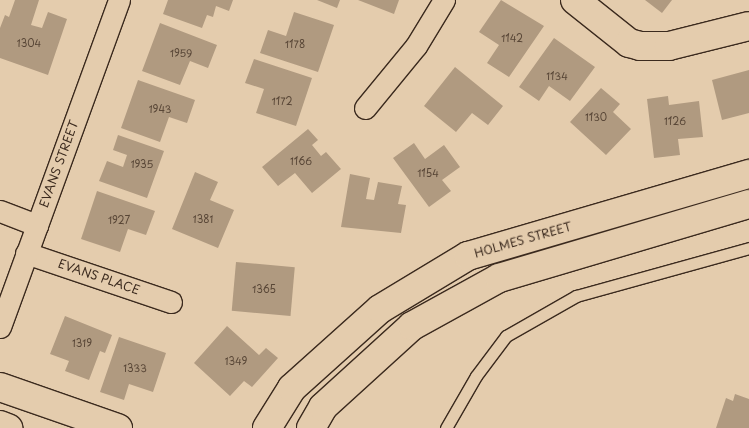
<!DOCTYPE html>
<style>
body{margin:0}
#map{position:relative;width:749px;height:428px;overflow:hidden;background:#e4ccad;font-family:"Playpen Sans",sans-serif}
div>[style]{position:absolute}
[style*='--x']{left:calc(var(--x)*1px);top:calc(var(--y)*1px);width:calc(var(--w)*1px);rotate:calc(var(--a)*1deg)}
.building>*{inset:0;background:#b09a80;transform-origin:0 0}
.roads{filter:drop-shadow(1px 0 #3b2a1e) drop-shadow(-1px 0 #3b2a1e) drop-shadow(0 1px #3b2a1e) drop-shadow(0 -1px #3b2a1e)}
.lane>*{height:11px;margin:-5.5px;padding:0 5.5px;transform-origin:5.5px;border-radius:5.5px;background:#e4ccad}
.street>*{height:21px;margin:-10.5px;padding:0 10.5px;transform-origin:10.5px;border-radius:10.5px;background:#e4ccad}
.secondary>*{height:28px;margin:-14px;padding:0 14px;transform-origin:14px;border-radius:14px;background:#e4ccad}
span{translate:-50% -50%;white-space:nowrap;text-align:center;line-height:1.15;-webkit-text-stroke:4px #e4ccad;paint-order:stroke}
.number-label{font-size:10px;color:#584636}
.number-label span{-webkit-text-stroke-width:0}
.street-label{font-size:12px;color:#3b2a1e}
</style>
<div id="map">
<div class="building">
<div style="clip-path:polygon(15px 0,39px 0,31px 25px,42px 28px,48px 12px,67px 19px,48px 75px,0 58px,0 28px,5px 15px,9px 17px)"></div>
<div style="clip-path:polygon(168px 0,233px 0,229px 11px,216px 6px,213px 17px,207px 15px,202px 28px,163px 14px)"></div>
<div style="clip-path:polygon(317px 0,340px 0,337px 8px)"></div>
<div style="clip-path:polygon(358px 0,399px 0,394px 14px)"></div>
<div style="clip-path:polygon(501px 0,544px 26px,509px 77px,487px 63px,499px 45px,479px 32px)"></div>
<div style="clip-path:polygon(645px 0,672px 0,662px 13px)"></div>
<div style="clip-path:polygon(294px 12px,334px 25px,318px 72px,260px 53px,268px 30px,286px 36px)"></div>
<div style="clip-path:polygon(160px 23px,217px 45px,208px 68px,190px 61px,180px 85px,142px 71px)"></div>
<div style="clip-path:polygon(554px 38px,595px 67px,570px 101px,549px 86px,539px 101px,519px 87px)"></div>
<div style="clip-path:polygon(254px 59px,312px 78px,296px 126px,256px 113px,264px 89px,245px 83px)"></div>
<div style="clip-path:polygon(455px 67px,503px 106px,488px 125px,472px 113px,456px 132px,424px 106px)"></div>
<div style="clip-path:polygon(749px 70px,749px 113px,722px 120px,712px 80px)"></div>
<div style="clip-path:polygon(138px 80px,195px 100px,187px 123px,169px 117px,160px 142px,121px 128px)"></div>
<div style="clip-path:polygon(601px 88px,620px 104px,613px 112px,631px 129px,606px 155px,570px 122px)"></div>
<div style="clip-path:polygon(668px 96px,669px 105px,699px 101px,703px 137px,678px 139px,680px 155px,654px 158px,647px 99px)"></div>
<div style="clip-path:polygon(308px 129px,318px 140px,312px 145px,321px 156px,326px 152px,341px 169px,312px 193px,295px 173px,278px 186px,262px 167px)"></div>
<div style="clip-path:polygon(118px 135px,164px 151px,147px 198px,99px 181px,107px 161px,123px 167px,127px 155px,113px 150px)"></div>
<div style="clip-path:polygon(414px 143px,425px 159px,444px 145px,460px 167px,442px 180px,451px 191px,429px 207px,393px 158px)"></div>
<div style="clip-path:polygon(195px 172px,218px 182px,210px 200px,234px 210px,218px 248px,172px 229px)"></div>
<div style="clip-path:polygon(350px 174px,370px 178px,366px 199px,374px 200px,378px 182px,402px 186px,398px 204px,406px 205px,401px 233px,341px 227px)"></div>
<div style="clip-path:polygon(97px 191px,155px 211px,146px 235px,128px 229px,120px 252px,81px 239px)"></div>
<div style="left:236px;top:262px;width:59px;height:49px;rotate:5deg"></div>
<div style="clip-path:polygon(65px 316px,112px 335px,105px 353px,100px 351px,89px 380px,65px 371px,69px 361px,50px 354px)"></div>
<div style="clip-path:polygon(227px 326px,259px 355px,266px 348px,278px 358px,252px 387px,244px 381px,230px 396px,194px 363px)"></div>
<div style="clip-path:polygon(119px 337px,166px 353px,153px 392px,129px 384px,124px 400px,100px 392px)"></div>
<div style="clip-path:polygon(735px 394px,749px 399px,749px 428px,716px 428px,726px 398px,733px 401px)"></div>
</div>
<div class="roads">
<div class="lane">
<div style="--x:446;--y:428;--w:60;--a:-60"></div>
<div style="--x:476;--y:376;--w:50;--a:-53.1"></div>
<div style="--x:506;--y:336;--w:81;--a:-29.7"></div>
<div style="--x:576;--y:296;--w:180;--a:-15.5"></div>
</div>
<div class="street">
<div style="--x:365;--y:108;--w:80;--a:-50.6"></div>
<div style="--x:416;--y:46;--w:54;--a:-58.7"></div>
<div style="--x:0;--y:211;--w:40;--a:21"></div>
<div style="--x:26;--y:253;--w:153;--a:18.7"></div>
<div style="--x:0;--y:327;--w:348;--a:-70"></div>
</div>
<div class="secondary">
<div style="--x:575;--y:0;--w:69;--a:38.5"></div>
<div style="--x:629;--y:43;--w:11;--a:15"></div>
<div style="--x:640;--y:46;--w:29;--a:0"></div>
<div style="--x:669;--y:46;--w:82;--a:-14"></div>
<div style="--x:0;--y:387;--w:125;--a:19.2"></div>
<div style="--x:0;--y:425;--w:9;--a:21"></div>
<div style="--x:267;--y:428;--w:47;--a:-58"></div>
<div style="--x:292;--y:388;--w:118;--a:-41.9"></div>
<div style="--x:380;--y:309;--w:103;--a:-31.1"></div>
<div style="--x:468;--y:256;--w:293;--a:-16.3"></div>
<div style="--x:311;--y:428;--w:24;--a:-60"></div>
<div style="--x:323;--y:407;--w:120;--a:-42.3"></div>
<div style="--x:412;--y:326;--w:99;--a:-28.9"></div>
<div style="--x:499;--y:278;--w:261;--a:-16.5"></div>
</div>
</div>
<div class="number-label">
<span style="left:512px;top:38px">1142</span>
<span style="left:29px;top:43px">1304</span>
<span style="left:295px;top:44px">1178</span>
<span style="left:181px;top:53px">1959</span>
<span style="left:557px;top:76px">1134</span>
<span style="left:282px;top:101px">1172</span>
<span style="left:160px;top:109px">1943</span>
<span style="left:596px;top:117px">1130</span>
<span style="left:675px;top:121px">1126</span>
<span style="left:301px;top:161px">1166</span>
<span style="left:142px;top:164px">1935</span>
<span style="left:428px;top:173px">1154</span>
<span style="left:203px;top:219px">1381</span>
<span style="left:119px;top:220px">1927</span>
<span style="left:264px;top:289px">1365</span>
<span style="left:82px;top:343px">1319</span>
<span style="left:236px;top:361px">1349</span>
<span style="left:135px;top:368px">1333</span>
</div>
<div class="street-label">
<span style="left:59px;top:164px;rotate:-70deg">EVANS STREET</span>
<span style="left:523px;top:240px;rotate:-16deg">HOLMES STREET</span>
<span style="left:99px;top:277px;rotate:19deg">EVANS PLACE</span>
</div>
</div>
